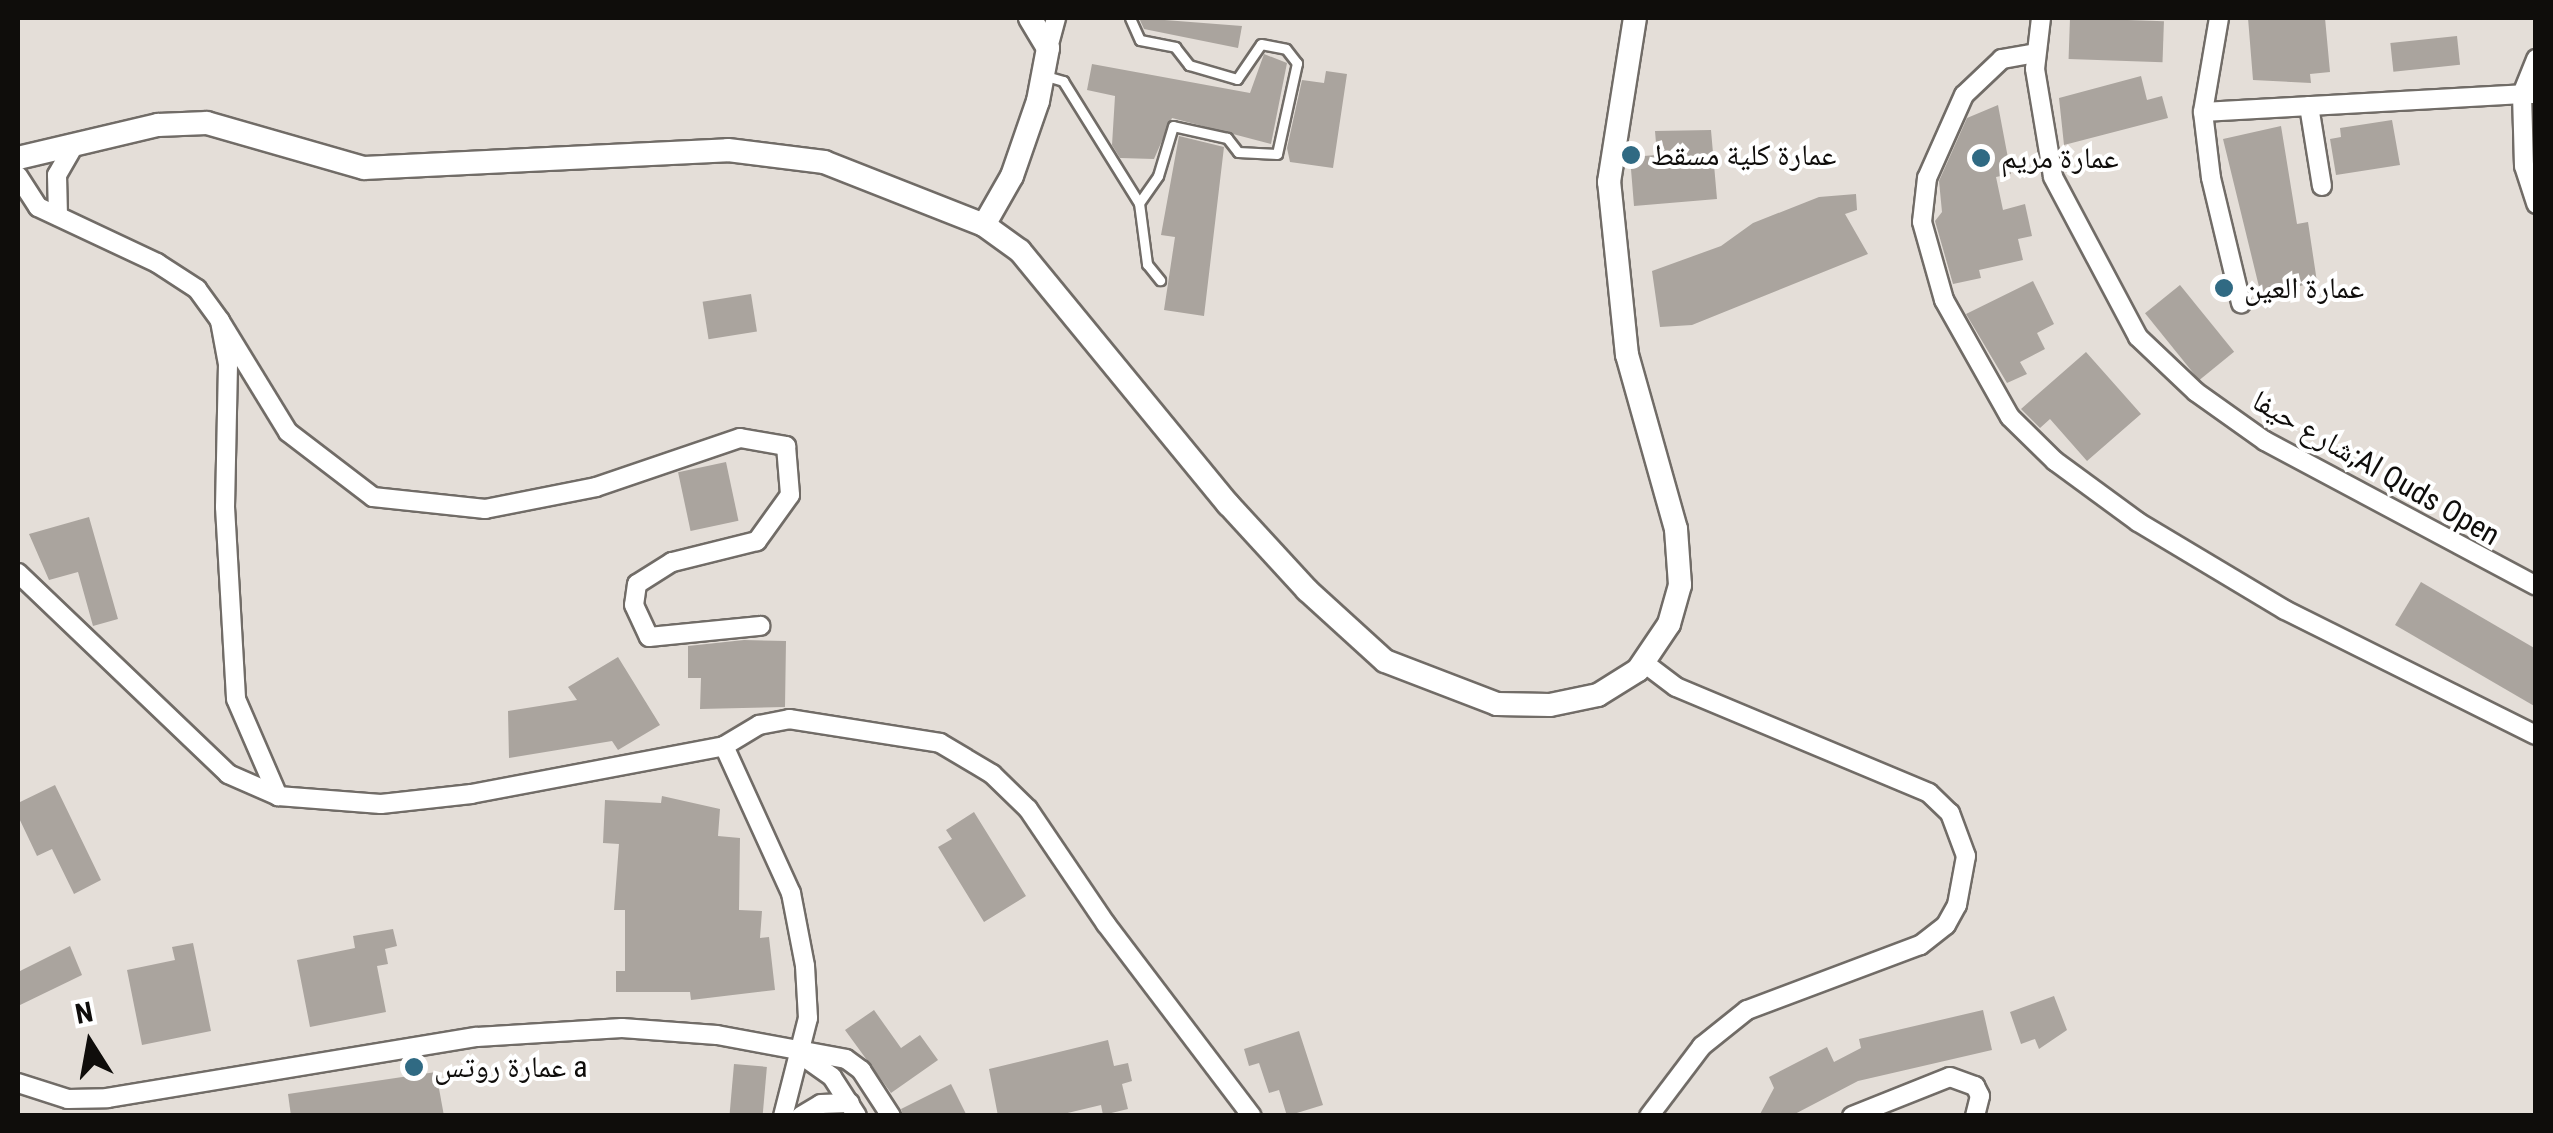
<!DOCTYPE html>
<meta charset="utf-8">
<style>
body{margin:0}
#map{position:relative;width:2553px;height:1133px;overflow:hidden;background:#e4ded8;font-family:"Roboto Condensed","Noto Naskh Arabic",sans-serif}
div>[style]{position:absolute}
[style*='--x']{left:calc(var(--x)*1px);top:calc(var(--y)*1px);width:calc(var(--w)*1px);rotate:calc(var(--a)*1deg)}
.building>*{inset:0;background:#aaa49e;transform-origin:0 0}
.roads{filter:drop-shadow(2px 0 #716c67) drop-shadow(-2px 0 #716c67) drop-shadow(0 2px #716c67) drop-shadow(0 -2px #716c67)}
.service>*{height:9px;margin:-4.5px;padding:0 4.5px;transform-origin:4.5px;border-radius:4.5px;background:#fff}
.minor>*{height:18px;margin:-9px;padding:0 9px;transform-origin:9px;border-radius:9px;background:#fff}
.tertiary>*{height:22px;margin:-11px;padding:0 11px;transform-origin:11px;border-radius:11px;background:#fff}
.dots>*{width:28px;height:28px;translate:-50% -50%;box-sizing:border-box;border:5px solid #fff;border-radius:50%}
span{translate:-50% -50%;white-space:nowrap;text-align:center;line-height:1.15;-webkit-text-stroke:8px #fff;paint-order:stroke}
.poi-label{font-size:30px;color:#0f0d0b}
.left{translate:0 -50%;text-align:left}
.street-label{font-size:30px;color:#0f0d0b}
.frame{position:absolute;inset:0;border:20px solid #0f0d0b;pointer-events:none}
.north{position:absolute;left:40px;top:993px;width:100px;height:100px;-webkit-text-stroke:8px #fff;paint-order:stroke;rotate:349deg;font-size:28px;font-weight:700;line-height:40px;text-align:center;color:#0f0d0b}
.north::after{content:'';display:block;margin:auto;width:35px;height:45px;background:#0f0d0b;clip-path:polygon(50% 0,100% 100%,50% 72%,0 100%)}
</style>
<div id="map">
<div class="building">
<div style="clip-path:polygon(1139px 18px,1242px 26px,1238px 48px,1144px 29px)"></div>
<div style="left:2070px;top:18px;width:94px;height:41px;rotate:2deg"></div>
<div style="clip-path:polygon(2248px 18px,2325px 18px,2330px 72px,2310px 74px,2311px 83px,2253px 80px)"></div>
<div style="left:2457px;top:36px;width:29px;height:67px;rotate:84deg"></div>
<div style="clip-path:polygon(1264px 54px,1287px 63px,1271px 144px,1172px 118px,1154px 159px,1120px 158px,1112px 145px,1115px 96px,1087px 90px,1092px 64px,1250px 93px)"></div>
<div style="clip-path:polygon(1326px 71px,1347px 74px,1333px 168px,1290px 162px,1287px 148px,1302px 80px,1324px 83px)"></div>
<div style="clip-path:polygon(2141px 76px,2147px 100px,2162px 96px,2168px 118px,2064px 145px,2059px 98px)"></div>
<div style="clip-path:polygon(1998px 105px,2011px 174px,1996px 177px,2003px 210px,2025px 204px,2032px 236px,2018px 239px,2023px 260px,1979px 270px,1981px 278px,1953px 284px,1935px 221px,1942px 212px,1939px 181px,1967px 118px)"></div>
<div style="clip-path:polygon(2392px 120px,2400px 165px,2336px 175px,2330px 139px,2341px 137px,2340px 128px)"></div>
<div style="clip-path:polygon(2281px 126px,2297px 224px,2308px 222px,2317px 282px,2261px 295px,2223px 139px)"></div>
<div style="clip-path:polygon(1711px 130px,1717px 199px,1634px 206px,1630px 157px,1657px 155px,1655px 131px)"></div>
<div style="clip-path:polygon(1179px 136px,1224px 147px,1204px 316px,1164px 310px,1175px 237px,1161px 235px)"></div>
<div style="clip-path:polygon(1856px 194px,1857px 210px,1845px 214px,1868px 254px,1692px 325px,1660px 327px,1652px 271px,1721px 246px,1753px 223px,1819px 197px)"></div>
<div style="clip-path:polygon(2033px 281px,2054px 324px,2037px 333px,2045px 349px,2020px 362px,2027px 374px,2007px 383px,1966px 314px)"></div>
<div style="left:2180px;top:285px;width:86px;height:45px;rotate:51deg"></div>
<div style="left:751px;top:294px;width:38px;height:49px;rotate:81deg"></div>
<div style="clip-path:polygon(2086px 352px,2141px 414px,2087px 461px,2050px 419px,2040px 428px,2021px 409px)"></div>
<div style="left:726px;top:462px;width:60px;height:49px;rotate:78deg"></div>
<div style="clip-path:polygon(89px 517px,118px 619px,93px 626px,78px 572px,49px 580px,29px 534px)"></div>
<div style="clip-path:polygon(2421px 582px,2536px 649px,2536px 707px,2395px 625px)"></div>
<div style="clip-path:polygon(744px 640px,786px 641px,785px 707px,700px 709px,701px 678px,688px 678px,688px 646px)"></div>
<div style="clip-path:polygon(618px 657px,660px 725px,618px 750px,612px 741px,509px 758px,508px 711px,577px 700px,568px 687px)"></div>
<div style="clip-path:polygon(55px 785px,101px 880px,74px 894px,52px 849px,37px 856px,18px 816px,18px 803px)"></div>
<div style="clip-path:polygon(662px 796px,720px 809px,718px 836px,740px 838px,739px 910px,762px 911px,760px 938px,769px 937px,775px 990px,691px 1000px,690px 992px,616px 992px,616px 971px,625px 971px,625px 910px,614px 910px,619px 844px,603px 843px,605px 800px,661px 803px)"></div>
<div style="clip-path:polygon(974px 812px,1026px 896px,984px 922px,938px 847px,952px 839px,946px 830px)"></div>
<div style="clip-path:polygon(393px 929px,397px 946px,385px 949px,388px 964px,377px 966px,386px 1012px,310px 1027px,297px 960px,355px 948px,353px 936px)"></div>
<div style="clip-path:polygon(193px 943px,211px 1031px,142px 1045px,127px 970px,175px 960px,172px 947px)"></div>
<div style="clip-path:polygon(70px 946px,82px 975px,18px 1006px,18px 972px)"></div>
<div style="clip-path:polygon(2054px 996px,2067px 1030px,2039px 1049px,2035px 1039px,2021px 1044px,2010px 1012px)"></div>
<div style="clip-path:polygon(874px 1010px,901px 1048px,920px 1035px,938px 1060px,891px 1093px,845px 1030px)"></div>
<div style="clip-path:polygon(1983px 1010px,1992px 1050px,1858px 1081px,1791px 1116px,1759px 1116px,1774px 1088px,1769px 1077px,1827px 1047px,1834px 1062px,1861px 1048px,1859px 1039px)"></div>
<div style="clip-path:polygon(1299px 1031px,1323px 1105px,1287px 1116px,1279px 1090px,1269px 1093px,1259px 1063px,1249px 1066px,1244px 1049px)"></div>
<div style="clip-path:polygon(1108px 1040px,1114px 1066px,1128px 1063px,1132px 1081px,1122px 1084px,1128px 1109px,1103px 1115px,1101px 1105px,1055px 1116px,998px 1116px,989px 1069px)"></div>
<div style="left:734px;top:1064px;width:33px;height:52px;rotate:5deg"></div>
<div style="clip-path:polygon(436px 1072px,444px 1116px,291px 1116px,288px 1094px)"></div>
<div style="clip-path:polygon(951px 1084px,967px 1116px,903px 1116px,901px 1109px)"></div>
</div>
<div class="roads">
<div class="service">
<div style="--x:1130;--y:18;--w:24;--a:66"></div>
<div style="--x:1140;--y:40;--w:36;--a:11"></div>
<div style="--x:1175;--y:47;--w:23;--a:52"></div>
<div style="--x:1189;--y:65;--w:50;--a:16.3"></div>
<div style="--x:1237;--y:79;--w:42;--a:-55.6"></div>
<div style="--x:1261;--y:44;--w:25;--a:11"></div>
<div style="--x:1286;--y:49;--w:18;--a:52"></div>
<div style="--x:1297;--y:63;--w:93;--a:102.4"></div>
<div style="--x:1277;--y:154;--w:39;--a:-177"></div>
<div style="--x:1238;--y:152;--w:18;--a:-128"></div>
<div style="--x:1227;--y:138;--w:55;--a:-167.5"></div>
<div style="--x:1173;--y:126;--w:52;--a:106.7"></div>
<div style="--x:1158;--y:176;--w:33;--a:125"></div>
<div style="--x:1046;--y:76;--w:18;--a:16"></div>
<div style="--x:1063;--y:81;--w:144;--a:58.1"></div>
<div style="--x:1139;--y:203;--w:62;--a:82.5"></div>
<div style="--x:1147;--y:264;--w:21;--a:51"></div>
</div>
<div class="minor">
<div style="--x:2041;--y:18;--w:51;--a:96.7"></div>
<div style="--x:2035;--y:69;--w:109;--a:80.5"></div>
<div style="--x:2053;--y:177;--w:181;--a:62"></div>
<div style="--x:2138;--y:337;--w:80;--a:43.5"></div>
<div style="--x:2196;--y:392;--w:85;--a:35.4"></div>
<div style="--x:2265;--y:441;--w:307;--a:28.1"></div>
<div style="--x:2219;--y:18;--w:95;--a:99.7"></div>
<div style="--x:2203;--y:112;--w:320;--a:-3.2"></div>
<div style="--x:2522;--y:94;--w:38;--a:-68"></div>
<div style="--x:1048;--y:48;--w:31;--a:-75"></div>
<div style="--x:2036;--y:53;--w:35;--a:170"></div>
<div style="--x:2002;--y:59;--w:52;--a:136.5"></div>
<div style="--x:1964;--y:95;--w:91;--a:114"></div>
<div style="--x:1927;--y:178;--w:44;--a:96.5"></div>
<div style="--x:1922;--y:222;--w:81;--a:74.2"></div>
<div style="--x:1944;--y:300;--w:134;--a:60.6"></div>
<div style="--x:2010;--y:417;--w:63;--a:44.4"></div>
<div style="--x:2055;--y:461;--w:103;--a:36.3"></div>
<div style="--x:2138;--y:522;--w:171;--a:30.9"></div>
<div style="--x:2285;--y:610;--w:280;--a:26.5"></div>
<div style="--x:2536;--y:94;--w:14;--a:180"></div>
<div style="--x:2522;--y:94;--w:72;--a:88.4"></div>
<div style="--x:2524;--y:166;--w:40;--a:72"></div>
<div style="--x:2309;--y:106;--w:81;--a:80.8"></div>
<div style="--x:2203;--y:112;--w:66;--a:83.1"></div>
<div style="--x:2211;--y:178;--w:129;--a:76.5"></div>
<div style="--x:18;--y:176;--w:37;--a:57"></div>
<div style="--x:38;--y:207;--w:132;--a:25.2"></div>
<div style="--x:157;--y:263;--w:48;--a:33"></div>
<div style="--x:197;--y:289;--w:39;--a:54"></div>
<div style="--x:220;--y:321;--w:44;--a:79.5"></div>
<div style="--x:228;--y:364;--w:143;--a:91.2"></div>
<div style="--x:225;--y:507;--w:192;--a:86.7"></div>
<div style="--x:236;--y:699;--w:106;--a:66.6"></div>
<div style="--x:58;--y:216;--w:41;--a:-91.4"></div>
<div style="--x:57;--y:175;--w:34;--a:-60"></div>
<div style="--x:220;--y:321;--w:130;--a:58.5"></div>
<div style="--x:288;--y:432;--w:107;--a:37.4"></div>
<div style="--x:373;--y:497;--w:113;--a:6.1"></div>
<div style="--x:485;--y:509;--w:113;--a:-11.2"></div>
<div style="--x:596;--y:487;--w:152;--a:-18.8"></div>
<div style="--x:740;--y:438;--w:47;--a:9.9"></div>
<div style="--x:786;--y:446;--w:49;--a:85.3"></div>
<div style="--x:790;--y:495;--w:57;--a:125.7"></div>
<div style="--x:757;--y:541;--w:88;--a:166.1"></div>
<div style="--x:672;--y:562;--w:41;--a:147.8"></div>
<div style="--x:637;--y:584;--w:21;--a:98"></div>
<div style="--x:634;--y:605;--w:35;--a:65"></div>
<div style="--x:649;--y:637;--w:112;--a:-5.7"></div>
<div style="--x:18;--y:573;--w:291;--a:43.7"></div>
<div style="--x:228;--y:774;--w:55;--a:23.7"></div>
<div style="--x:278;--y:796;--w:103;--a:4.4"></div>
<div style="--x:381;--y:804;--w:91;--a:-6.3"></div>
<div style="--x:471;--y:794;--w:258;--a:-10.7"></div>
<div style="--x:724;--y:746;--w:41;--a:-31"></div>
<div style="--x:759;--y:725;--w:31;--a:-11"></div>
<div style="--x:789;--y:719;--w:153;--a:9"></div>
<div style="--x:940;--y:743;--w:61;--a:30.8"></div>
<div style="--x:992;--y:774;--w:50;--a:44.2"></div>
<div style="--x:1028;--y:809;--w:139;--a:55.9"></div>
<div style="--x:1106;--y:924;--w:241;--a:52.8"></div>
<div style="--x:1643;--y:662;--w:41;--a:37.1"></div>
<div style="--x:1676;--y:687;--w:274;--a:22.7"></div>
<div style="--x:1929;--y:793;--w:29;--a:44"></div>
<div style="--x:1950;--y:813;--w:46;--a:69.6"></div>
<div style="--x:1966;--y:856;--w:50;--a:100.4"></div>
<div style="--x:1957;--y:905;--w:23;--a:119"></div>
<div style="--x:1946;--y:925;--w:33;--a:142"></div>
<div style="--x:1920;--y:945;--w:185;--a:159.4"></div>
<div style="--x:1747;--y:1010;--w:58;--a:141.3"></div>
<div style="--x:1702;--y:1046;--w:88;--a:127.1"></div>
<div style="--x:724;--y:746;--w:162;--a:65.5"></div>
<div style="--x:791;--y:893;--w:74;--a:79.1"></div>
<div style="--x:805;--y:966;--w:52;--a:86.7"></div>
<div style="--x:808;--y:1018;--w:101;--a:104.3"></div>
<div style="--x:801;--y:1055;--w:38;--a:35"></div>
<div style="--x:832;--y:1077;--w:46;--a:57.3"></div>
<div style="--x:18;--y:1083;--w:52;--a:17.7"></div>
<div style="--x:68;--y:1099;--w:39;--a:-1"></div>
<div style="--x:107;--y:1098;--w:375;--a:-9.4"></div>
<div style="--x:477;--y:1037;--w:145;--a:-3.6"></div>
<div style="--x:622;--y:1028;--w:95;--a:4.2"></div>
<div style="--x:717;--y:1035;--w:131;--a:10.5"></div>
<div style="--x:846;--y:1059;--w:19;--a:36"></div>
<div style="--x:861;--y:1070;--w:55;--a:56.9"></div>
<div style="--x:801;--y:1116;--w:23;--a:-31"></div>
<div style="--x:821;--y:1104;--w:29;--a:-2"></div>
<div style="--x:1852;--y:1116;--w:105;--a:-21.7"></div>
<div style="--x:1950;--y:1077;--w:27;--a:20"></div>
<div style="--x:1975;--y:1086;--w:11;--a:63"></div>
<div style="--x:1980;--y:1096;--w:21;--a:104"></div>
</div>
<div class="tertiary">
<div style="--x:18;--y:158;--w:144;--a:-13.3"></div>
<div style="--x:158;--y:125;--w:49;--a:-2.3"></div>
<div style="--x:207;--y:123;--w:163;--a:16"></div>
<div style="--x:364;--y:168;--w:364;--a:-2.8"></div>
<div style="--x:728;--y:150;--w:97;--a:7.1"></div>
<div style="--x:824;--y:162;--w:172;--a:21.5"></div>
<div style="--x:984;--y:225;--w:44;--a:35.8"></div>
<div style="--x:1020;--y:251;--w:328;--a:50.6"></div>
<div style="--x:1228;--y:504;--w:117;--a:47.4"></div>
<div style="--x:1307;--y:590;--w:105;--a:42.3"></div>
<div style="--x:1385;--y:661;--w:120;--a:21"></div>
<div style="--x:1497;--y:704;--w:53;--a:1.1"></div>
<div style="--x:1550;--y:705;--w:49;--a:-11.8"></div>
<div style="--x:1598;--y:695;--w:47;--a:-32"></div>
<div style="--x:1638;--y:670;--w:55;--a:-56"></div>
<div style="--x:1669;--y:624;--w:41;--a:-74.2"></div>
<div style="--x:1680;--y:585;--w:56;--a:-94.1"></div>
<div style="--x:1676;--y:529;--w:181;--a:-105.7"></div>
<div style="--x:1627;--y:355;--w:174;--a:-95.9"></div>
<div style="--x:1609;--y:182;--w:166;--a:-81"></div>
<div style="--x:984;--y:225;--w:56;--a:-60.3"></div>
<div style="--x:1012;--y:176;--w:79;--a:-70.9"></div>
<div style="--x:1038;--y:101;--w:54;--a:-79.3"></div>
<div style="--x:1048;--y:48;--w:35;--a:-121"></div>
</div>
</div>
<div class="dots">
<div style="left:1631px;top:155px;background:#306a83"></div>
<div style="left:1981px;top:158px;background:#306a83"></div>
<div style="left:2224px;top:288px;background:#306a83"></div>
<div style="left:414px;top:1067px;background:#306a83"></div>
</div>
<div class="poi-label">
<span class="left" style="left:1651px;top:155px">عمارة كلية مسقط</span>
<span class="left" style="left:2001px;top:158px">عمارة مريم</span>
<span class="left" style="left:2244px;top:288px">عمارة العين</span>
<span class="left" style="left:434px;top:1067px">عمارة روتس a</span>
</div>
<div class="street-label">
<span style="left:2376px;top:468px;rotate:30deg">شارع حيفا;Al Quds Open</span>
</div>
<div class="frame"></div>
<div class="north">N</div>
</div>
